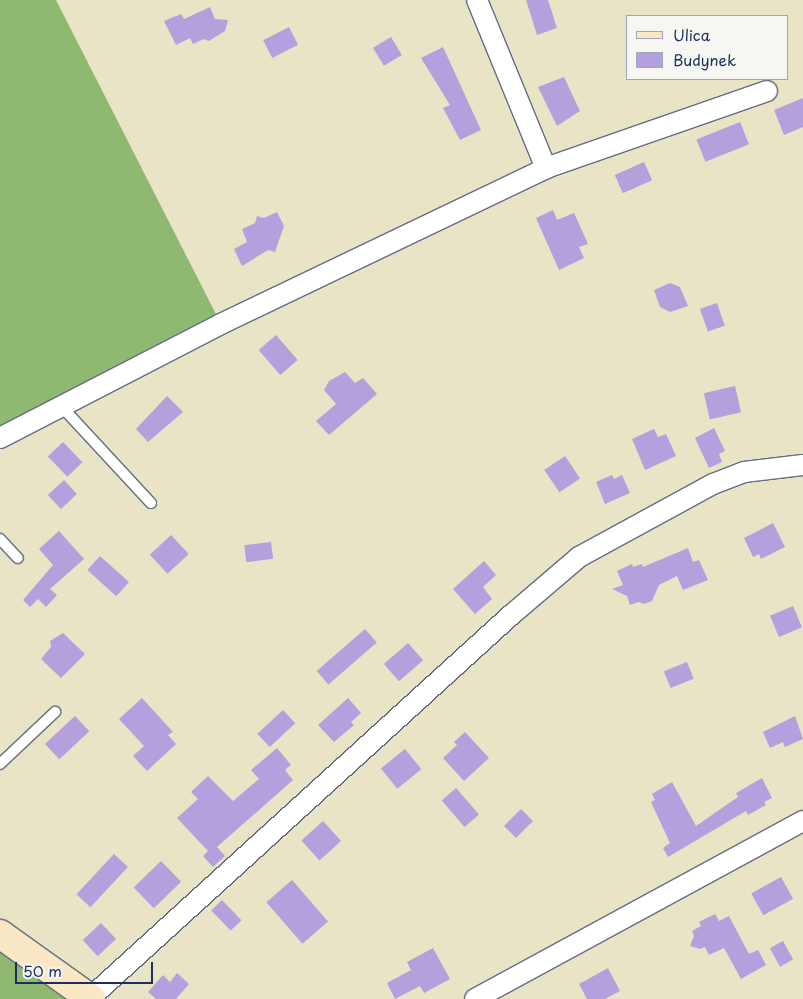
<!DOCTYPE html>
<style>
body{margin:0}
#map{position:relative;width:803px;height:999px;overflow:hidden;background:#e9e4c5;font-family:"Playpen Sans",sans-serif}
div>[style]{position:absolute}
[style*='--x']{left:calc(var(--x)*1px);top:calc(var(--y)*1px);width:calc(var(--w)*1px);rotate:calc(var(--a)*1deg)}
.forest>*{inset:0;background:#8fb970}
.building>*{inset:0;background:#b3a0dd;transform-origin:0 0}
.roads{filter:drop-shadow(1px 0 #636e82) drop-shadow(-1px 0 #636e82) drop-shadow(0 1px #636e82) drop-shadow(0 -1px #636e82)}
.lane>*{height:10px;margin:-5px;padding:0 5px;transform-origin:5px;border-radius:5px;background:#fff}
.street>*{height:20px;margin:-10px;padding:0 10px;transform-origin:10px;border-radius:10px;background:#fff}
.secondary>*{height:28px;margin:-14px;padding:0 14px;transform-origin:14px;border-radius:14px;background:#fae7c3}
span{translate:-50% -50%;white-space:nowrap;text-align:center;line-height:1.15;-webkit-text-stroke:5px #f6f6f2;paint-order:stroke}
.legend{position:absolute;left:626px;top:15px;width:162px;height:65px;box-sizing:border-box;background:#f6f6f2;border:1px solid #9ea6b7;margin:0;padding:6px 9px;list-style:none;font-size:15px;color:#1b2f5e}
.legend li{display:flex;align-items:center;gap:10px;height:25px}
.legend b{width:25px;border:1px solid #9ea6b7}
.scale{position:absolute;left:15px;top:962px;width:138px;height:22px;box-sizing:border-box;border:2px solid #1b2f5e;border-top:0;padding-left:6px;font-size:15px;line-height:18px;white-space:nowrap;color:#1b2f5e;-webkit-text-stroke:4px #f6f6f2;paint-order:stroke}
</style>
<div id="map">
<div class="forest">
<div style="clip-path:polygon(0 0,56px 0,221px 324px,0 433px)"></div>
<div style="clip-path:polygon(0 939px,91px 999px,0 999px)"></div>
</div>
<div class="building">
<div style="clip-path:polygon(526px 0,548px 0,557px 28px,537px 35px)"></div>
<div style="clip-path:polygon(210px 7px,215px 19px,228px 20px,225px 31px,209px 41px,204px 39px,193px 44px,190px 38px,176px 45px,164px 21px,181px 14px,184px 19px)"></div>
<div style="left:289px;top:27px;width:20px;height:29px;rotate:63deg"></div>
<div style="left:391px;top:37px;width:21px;height:21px;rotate:59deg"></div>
<div style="clip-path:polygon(443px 47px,481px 130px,460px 140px,443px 108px,450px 105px,421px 58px)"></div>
<div style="clip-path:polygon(564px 77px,580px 111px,557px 126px,538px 87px)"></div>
<div style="clip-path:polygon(803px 98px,803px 127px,784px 135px,774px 110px)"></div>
<div style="left:740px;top:122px;width:24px;height:47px;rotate:68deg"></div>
<div style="left:644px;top:162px;width:20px;height:32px;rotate:66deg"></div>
<div style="clip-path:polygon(553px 210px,557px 220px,574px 213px,588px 244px,579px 247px,584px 258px,559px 270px,536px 218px)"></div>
<div style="clip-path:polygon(277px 212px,284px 226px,275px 252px,268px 250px,242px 266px,234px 249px,247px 242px,242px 229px,255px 223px,257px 216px,264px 218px)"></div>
<div style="clip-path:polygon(670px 283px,680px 287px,688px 306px,670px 312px,660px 307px,654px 290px)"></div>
<div style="left:717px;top:303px;width:24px;height:18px;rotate:71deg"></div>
<div style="left:276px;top:335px;width:33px;height:23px;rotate:49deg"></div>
<div style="clip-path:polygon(345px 372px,355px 383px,363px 378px,377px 394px,329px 435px,316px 421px,336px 404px,324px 390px,329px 381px)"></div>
<div style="left:735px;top:386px;width:27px;height:32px;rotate:77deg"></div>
<div style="clip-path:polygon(167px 396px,183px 412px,148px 442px,136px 429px)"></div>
<div style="clip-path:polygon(714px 428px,725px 451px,719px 454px,722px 462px,709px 468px,695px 438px)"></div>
<div style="clip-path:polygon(654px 429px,658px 437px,666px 434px,676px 456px,645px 470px,632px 439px)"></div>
<div style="left:63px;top:442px;width:28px;height:21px;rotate:46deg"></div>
<div style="left:565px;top:456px;width:27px;height:25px;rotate:56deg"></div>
<div style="clip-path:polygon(612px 475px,614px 479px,622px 475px,630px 493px,605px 504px,596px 482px)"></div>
<div style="left:64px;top:480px;width:19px;height:22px;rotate:47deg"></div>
<div style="clip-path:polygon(773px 523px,785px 547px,761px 559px,759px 554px,753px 557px,744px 538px)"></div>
<div style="clip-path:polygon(59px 531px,84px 559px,50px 589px,57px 595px,46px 607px,38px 599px,30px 607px,23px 600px,53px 565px,39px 549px)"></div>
<div style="left:171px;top:535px;width:26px;height:29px;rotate:47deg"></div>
<div style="left:271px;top:542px;width:17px;height:27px;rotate:83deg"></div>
<div style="clip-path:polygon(688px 548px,693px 562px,699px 560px,708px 580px,683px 590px,677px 576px,659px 585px,652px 601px,644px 604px,639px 602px,630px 605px,627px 596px,612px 589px,623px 585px,617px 571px,632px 564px,633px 567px,642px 564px,643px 567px)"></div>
<div style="left:100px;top:556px;width:39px;height:19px;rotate:42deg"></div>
<div style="clip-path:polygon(484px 561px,496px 575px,483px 587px,492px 599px,475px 614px,453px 589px)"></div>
<div style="left:793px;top:606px;width:23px;height:25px;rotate:67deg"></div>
<div style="left:365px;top:629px;width:18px;height:64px;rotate:49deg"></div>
<div style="clip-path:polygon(63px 633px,85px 654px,61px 678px,41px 659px,51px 647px,50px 641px)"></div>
<div style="left:408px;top:643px;width:23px;height:32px;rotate:49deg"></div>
<div style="left:687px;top:662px;width:18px;height:25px;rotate:68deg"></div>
<div style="clip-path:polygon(142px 698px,173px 732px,168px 735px,176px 744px,147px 771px,133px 756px,144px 746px,119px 719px)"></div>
<div style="clip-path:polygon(348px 698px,361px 713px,351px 722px,354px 725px,334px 742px,318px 725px)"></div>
<div style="left:283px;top:710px;width:18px;height:35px;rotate:47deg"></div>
<div style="left:75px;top:716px;width:21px;height:41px;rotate:47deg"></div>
<div style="clip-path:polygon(795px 716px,803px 739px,785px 747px,783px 742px,770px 748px,763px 732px)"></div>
<div style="clip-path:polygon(465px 732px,489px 758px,464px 781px,443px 758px,457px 745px,454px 742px)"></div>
<div style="clip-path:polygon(277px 748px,291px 765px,285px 770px,293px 780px,217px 847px,225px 856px,213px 867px,203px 856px,208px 851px,177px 818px,198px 799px,191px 792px,208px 776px,233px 801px,259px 779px,251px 770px)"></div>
<div style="left:405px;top:749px;width:26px;height:31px;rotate:51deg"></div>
<div style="clip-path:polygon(762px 778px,772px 798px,764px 802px,766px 805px,748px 815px,746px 811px,668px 857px,663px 848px,670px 843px,651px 802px,655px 800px,652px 794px,672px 782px,696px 826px,738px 797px,736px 793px)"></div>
<div style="left:456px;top:788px;width:35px;height:19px;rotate:49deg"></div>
<div style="left:521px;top:809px;width:17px;height:24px;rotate:45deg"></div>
<div style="left:323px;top:821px;width:27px;height:29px;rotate:48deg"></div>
<div style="left:114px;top:854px;width:19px;height:55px;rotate:43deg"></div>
<div style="left:161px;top:861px;width:29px;height:38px;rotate:46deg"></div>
<div style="left:781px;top:877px;width:25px;height:34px;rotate:61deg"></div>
<div style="left:292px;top:880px;width:55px;height:34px;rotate:49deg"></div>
<div style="left:222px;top:900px;width:28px;height:15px;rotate:46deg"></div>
<div style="clip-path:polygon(715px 914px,719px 921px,729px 916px,749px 954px,758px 950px,766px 965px,741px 979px,724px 948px,709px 955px,705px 947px,700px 949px,690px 946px,694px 936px,692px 931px,701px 926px,699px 922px)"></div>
<div style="left:101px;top:923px;width:22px;height:25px;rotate:47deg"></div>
<div style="left:783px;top:941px;width:21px;height:15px;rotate:61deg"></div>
<div style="clip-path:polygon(433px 948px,450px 979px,424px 993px,420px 986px,395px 999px,387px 983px,411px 970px,407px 962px)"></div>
<div style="clip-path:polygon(608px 968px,620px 991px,605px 999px,587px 999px,579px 984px)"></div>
<div style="clip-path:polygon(177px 973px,189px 984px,176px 999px,156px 999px,148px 992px,163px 975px,170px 982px)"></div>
</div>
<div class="roads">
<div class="lane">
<div style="--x:62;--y:407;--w:131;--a:47.2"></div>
<div style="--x:0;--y:539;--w:26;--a:47"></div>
<div style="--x:0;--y:764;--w:76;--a:-43.4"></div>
</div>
<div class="street">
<div style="--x:477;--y:0;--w:182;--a:67.7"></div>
<div style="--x:0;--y:438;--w:249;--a:-27.3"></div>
<div style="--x:221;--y:324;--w:361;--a:-25.6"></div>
<div style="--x:546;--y:168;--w:234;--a:-19.2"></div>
<div style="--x:90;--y:998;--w:568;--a:-42.29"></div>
<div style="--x:510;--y:616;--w:91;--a:-40.5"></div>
<div style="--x:579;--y:557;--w:153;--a:-28.6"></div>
<div style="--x:713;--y:484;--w:33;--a:-21"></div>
<div style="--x:744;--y:472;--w:59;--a:-6.8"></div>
<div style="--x:475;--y:999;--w:373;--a:-28.5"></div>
</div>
<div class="secondary">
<div style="--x:0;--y:934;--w:112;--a:35.5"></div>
</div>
</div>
<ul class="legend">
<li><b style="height:6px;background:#fae7c3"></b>Ulica</li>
<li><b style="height:14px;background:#b3a0dd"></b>Budynek</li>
</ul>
<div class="scale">50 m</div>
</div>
